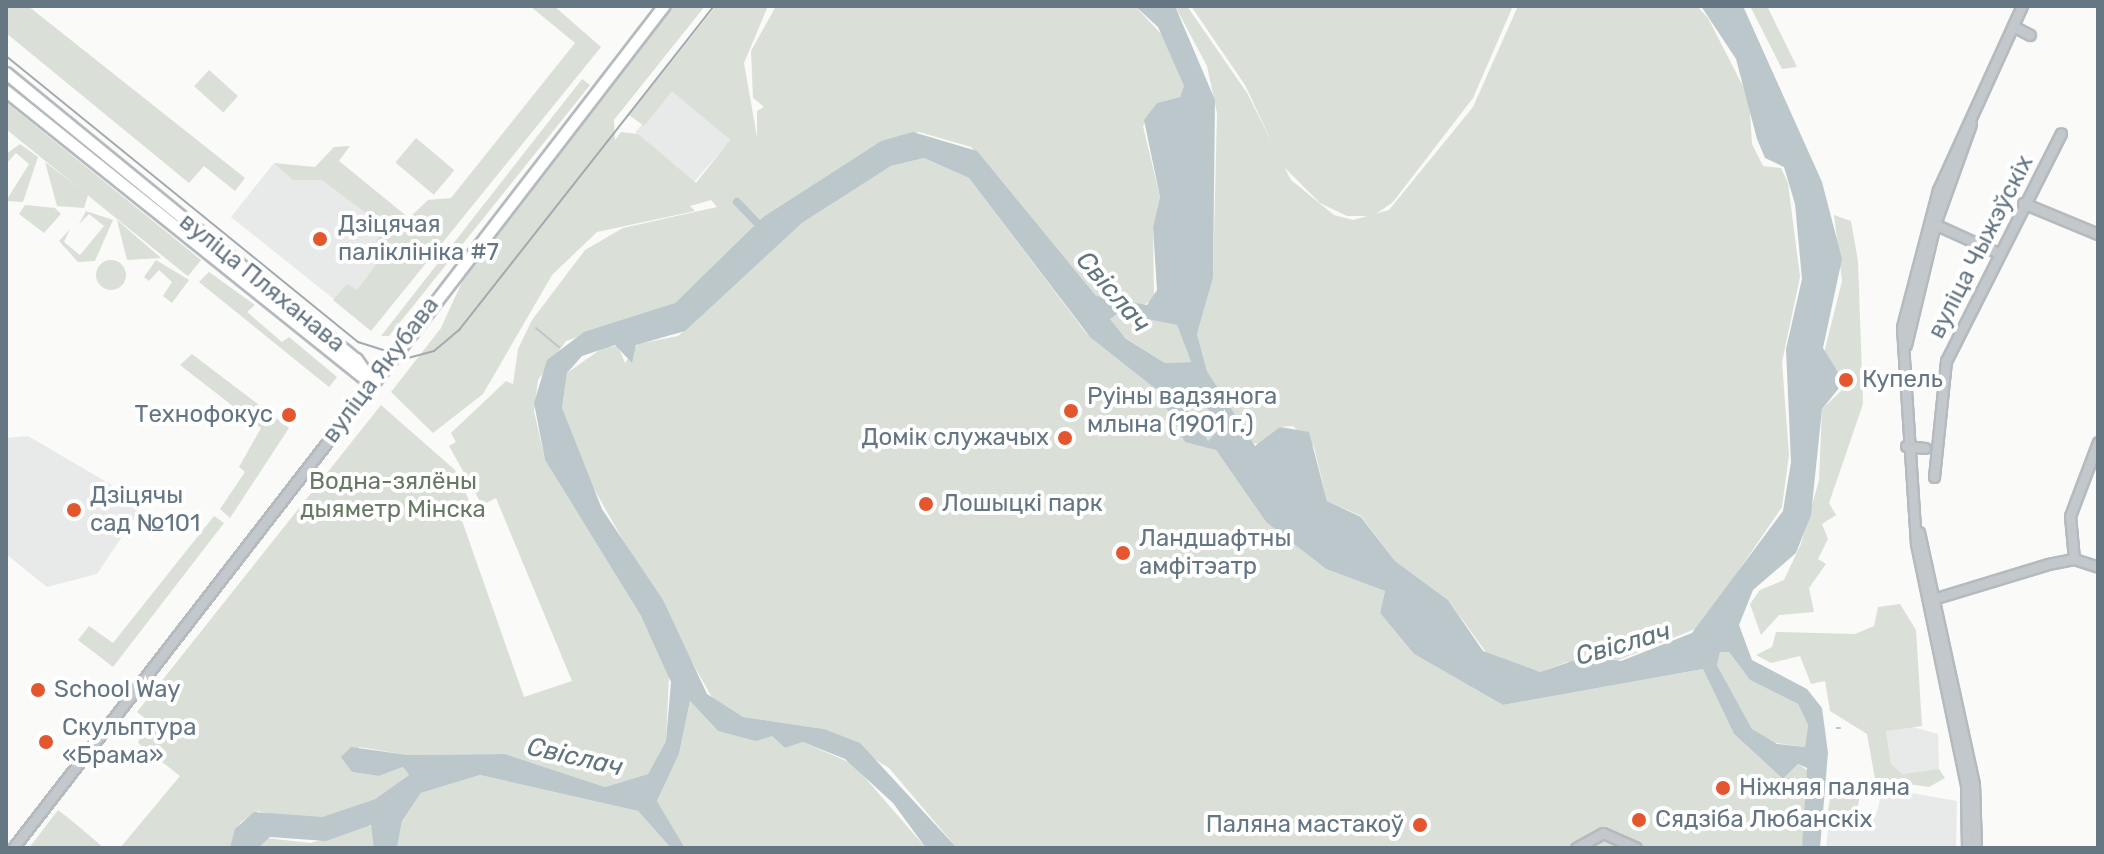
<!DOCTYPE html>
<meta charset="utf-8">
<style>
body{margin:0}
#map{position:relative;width:2104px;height:854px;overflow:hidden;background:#fafaf8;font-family:Rubik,sans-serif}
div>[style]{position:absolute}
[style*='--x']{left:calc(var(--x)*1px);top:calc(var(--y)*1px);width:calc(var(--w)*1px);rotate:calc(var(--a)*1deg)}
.built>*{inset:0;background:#e8e9e9;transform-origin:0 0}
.green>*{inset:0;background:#dadfd7;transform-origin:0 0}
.round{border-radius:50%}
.water>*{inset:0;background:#bbc7cb}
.stream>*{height:2px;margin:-1px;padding:0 1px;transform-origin:1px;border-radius:1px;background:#bbc7cb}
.canal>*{height:8px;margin:-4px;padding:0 4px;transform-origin:4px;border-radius:4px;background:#bbc7cb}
.roads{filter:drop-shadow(2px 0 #b5babe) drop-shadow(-2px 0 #b5babe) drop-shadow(0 2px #b5babe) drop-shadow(0 -2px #b5babe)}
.minor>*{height:9px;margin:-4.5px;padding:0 4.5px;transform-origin:4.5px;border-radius:4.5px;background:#c3c8cc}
.major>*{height:11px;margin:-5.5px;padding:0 5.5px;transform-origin:5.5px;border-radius:5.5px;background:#fff}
.tram>*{height:2px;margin:-1px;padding:0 1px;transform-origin:1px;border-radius:1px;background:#a2aab0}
.dots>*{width:22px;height:22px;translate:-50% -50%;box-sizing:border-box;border:4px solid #fff;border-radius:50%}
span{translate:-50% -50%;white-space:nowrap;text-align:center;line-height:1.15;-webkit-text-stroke:8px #fff;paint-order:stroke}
.poi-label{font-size:24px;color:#657683}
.left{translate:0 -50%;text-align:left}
.right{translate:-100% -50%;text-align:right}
.street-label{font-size:24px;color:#657683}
.park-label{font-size:24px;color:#687a64}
.water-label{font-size:26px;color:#60757c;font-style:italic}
.frame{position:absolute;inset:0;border:8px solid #657683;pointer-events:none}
</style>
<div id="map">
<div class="built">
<div style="left:672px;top:90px;width:77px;height:56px;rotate:41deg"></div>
<div style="clip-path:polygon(274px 163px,292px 178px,322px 178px,388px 229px,389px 261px,362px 295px,335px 300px,231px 217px)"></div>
<div style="clip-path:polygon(28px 436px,144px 504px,97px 574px,47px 587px,6px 554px,6px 438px)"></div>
<div style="clip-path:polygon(1909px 726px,1938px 734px,1939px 769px,1902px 774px,1891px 765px,1886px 730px)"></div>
<div style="clip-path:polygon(1883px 788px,1957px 801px,1956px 848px,1826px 848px,1829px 821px,1876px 815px)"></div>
</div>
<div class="green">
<div style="clip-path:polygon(6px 6px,28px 6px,245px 178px,235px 191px,204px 166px,189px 183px,6px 33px)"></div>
<div style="clip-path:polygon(530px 6px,554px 6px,601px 47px,371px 331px,333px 300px,347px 284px,357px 290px,379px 261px,368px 252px,386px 228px,322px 180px,293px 180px,274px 163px,315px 167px,334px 147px,350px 146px,339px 161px,409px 218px,428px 200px,451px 198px,575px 43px)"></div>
<div style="clip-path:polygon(670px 6px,705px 6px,614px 120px,615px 140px,621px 132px,638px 134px,696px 183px,730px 140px,672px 91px,644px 126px,629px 115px,716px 6px,768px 6px,744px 63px,757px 137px,757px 111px,764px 107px,753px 98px,751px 51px,776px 6px,1135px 6px,1162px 35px,1184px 86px,1180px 97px,1157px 103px,1143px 126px,1160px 197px,1153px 227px,1154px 299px,1142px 306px,1096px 297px,971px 147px,919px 132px,881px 141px,763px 217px,675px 303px,566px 341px,538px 380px,534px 411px,545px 460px,641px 616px,669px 676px,666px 741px,648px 774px,605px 787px,505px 754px,408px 755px,359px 747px,352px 772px,379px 776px,403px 767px,409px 775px,375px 799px,322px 817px,298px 820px,258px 811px,240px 823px,230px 848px,120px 848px,180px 776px,138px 743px,147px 720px,137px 712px,381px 405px,455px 470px,473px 509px,460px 515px,524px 697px,572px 681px,496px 498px,482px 505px,449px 446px,456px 442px,451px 433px,506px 381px,513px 384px,518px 349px,532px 320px,585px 250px,623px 228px,717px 207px,711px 200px,690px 206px,695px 211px,597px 232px,552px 275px,483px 394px,433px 433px,391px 392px,441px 328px,466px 273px)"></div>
<div style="clip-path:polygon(1175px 6px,1187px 6px,1247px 93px,1291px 180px,1334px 215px,1353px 220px,1389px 210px,1473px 107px,1518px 6px,1697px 6px,1708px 18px,1749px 98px,1752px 144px,1763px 166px,1781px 168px,1788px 183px,1800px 277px,1782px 362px,1789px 455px,1782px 507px,1700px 627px,1614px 662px,1567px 662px,1540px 672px,1488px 655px,1448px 600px,1395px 561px,1361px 516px,1327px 501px,1314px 447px,1293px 426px,1280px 427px,1264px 445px,1252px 443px,1207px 371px,1197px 334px,1213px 278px,1217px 113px,1207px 66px)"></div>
<div style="clip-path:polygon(1191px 6px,1513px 6px,1473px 98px,1393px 202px,1373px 216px,1347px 216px,1320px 203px,1283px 166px,1245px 85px)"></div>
<div style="clip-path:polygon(1750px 6px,1767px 6px,1797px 67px,1782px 69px)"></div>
<div style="left:209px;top:70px;width:39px;height:22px;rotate:42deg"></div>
<div style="clip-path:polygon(582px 79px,590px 85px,389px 336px,381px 336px)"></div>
<div style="left:6px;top:102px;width:251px;height:21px;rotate:39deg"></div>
<div style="left:416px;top:138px;width:50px;height:32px;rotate:40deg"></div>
<div style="clip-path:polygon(20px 144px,38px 157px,23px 202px,6px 201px,29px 164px,16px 153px,6px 164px,6px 154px)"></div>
<div style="clip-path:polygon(924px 158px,969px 178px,1086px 333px,1153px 387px,1208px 409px,1218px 430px,1208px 441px,1167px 412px,1183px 438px,1216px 450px,1266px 522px,1326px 569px,1385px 591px,1380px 613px,1414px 654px,1503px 705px,1703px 669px,1734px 734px,1783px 779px,1798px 764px,1810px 772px,1802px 848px,957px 848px,889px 768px,824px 729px,743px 717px,714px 701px,576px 457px,562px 408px,567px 373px,604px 347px,618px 346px,625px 363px,638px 344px,678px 336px,802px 223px,891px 166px)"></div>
<div style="clip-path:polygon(45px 162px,88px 195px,84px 208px,57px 206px)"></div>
<div style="clip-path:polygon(25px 205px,55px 208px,61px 214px,44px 233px,19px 214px)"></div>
<div style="clip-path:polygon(86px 211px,113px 220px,95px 261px,78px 262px,59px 241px,70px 229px,64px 242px,80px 255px,104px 226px,89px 214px,79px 224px)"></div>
<div style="clip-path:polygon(1834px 215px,1851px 221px,1858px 261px,1863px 404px,1829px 503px,1836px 515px,1822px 524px,1828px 539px,1818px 559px,1826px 564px,1809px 588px,1814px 612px,1779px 615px,1761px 635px,1750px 604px,1760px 590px,1784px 580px,1801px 544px,1819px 480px,1822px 409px,1843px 389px,1824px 353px,1842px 281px)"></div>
<div style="clip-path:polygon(117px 220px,161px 258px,127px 260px)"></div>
<div style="clip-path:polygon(156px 260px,189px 280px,172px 303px,163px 296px,172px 282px,159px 270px,149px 281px,144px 277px)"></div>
<div class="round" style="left:96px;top:260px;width:30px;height:30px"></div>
<div style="clip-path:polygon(209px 272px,255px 305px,247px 312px,282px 342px,289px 337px,337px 377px,329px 387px,199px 282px)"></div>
<div style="clip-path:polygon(1118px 312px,1177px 325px,1191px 362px,1165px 363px,1121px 335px,1110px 319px)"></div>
<div style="clip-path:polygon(192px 354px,289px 428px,230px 518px,220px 509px,245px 472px,239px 467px,261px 428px,180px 365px)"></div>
<div style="clip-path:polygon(214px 516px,224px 523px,113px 667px,78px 640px,89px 626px,113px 643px)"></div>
<div style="clip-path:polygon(1900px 604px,1916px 630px,1922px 726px,1886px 731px,1891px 764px,1902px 774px,1939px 769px,1945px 778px,1929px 787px,1875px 779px,1867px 734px,1830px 711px,1825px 681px,1811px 684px,1800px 656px,1771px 663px,1756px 655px,1772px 647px,1776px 632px,1855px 634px,1874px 626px,1878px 607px)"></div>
<div style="clip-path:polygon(1720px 652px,1729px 652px,1750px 680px,1798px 704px,1808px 725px,1805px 747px,1770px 742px,1752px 729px,1717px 665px)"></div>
<div style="clip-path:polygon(690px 701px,718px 731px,772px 736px,785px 748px,803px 742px,853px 764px,926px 848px,685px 848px,657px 801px,679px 754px)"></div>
<div style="clip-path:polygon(480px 775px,638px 811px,671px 848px,397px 848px,402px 821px,421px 793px)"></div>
<div style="clip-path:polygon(1833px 782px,1862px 784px,1856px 816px,1827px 816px)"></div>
<div style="clip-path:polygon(58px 810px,71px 820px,104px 848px,29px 848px)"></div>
<div style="clip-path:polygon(368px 825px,377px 829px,374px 848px,258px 848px,266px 838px,311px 843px)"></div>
</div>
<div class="water">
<div style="clip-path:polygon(evenodd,1135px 6px,1175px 6px,1215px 100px,1213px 278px,1197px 334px,1207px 371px,1255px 446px,1280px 427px,1309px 432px,1327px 501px,1361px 517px,1395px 561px,1448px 600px,1483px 651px,1540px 672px,1584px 657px,1621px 661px,1692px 633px,1783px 511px,1791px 462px,1786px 349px,1802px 279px,1795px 204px,1784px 167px,1765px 158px,1757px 139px,1736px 59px,1701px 6px,1743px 6px,1822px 182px,1842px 259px,1823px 348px,1844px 382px,1822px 409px,1811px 515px,1796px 553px,1753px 590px,1739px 625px,1752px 660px,1807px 689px,1822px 708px,1828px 753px,1820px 848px,1802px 848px,1807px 768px,1798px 764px,1783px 779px,1734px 734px,1703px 669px,1503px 705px,1414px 654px,1380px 613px,1385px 591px,1326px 569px,1266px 522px,1216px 450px,1185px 442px,1165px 405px,1184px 403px,1208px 441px,1218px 430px,1208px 409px,1153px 387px,1090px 337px,969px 178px,924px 158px,891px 166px,802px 223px,685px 331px,636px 345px,632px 363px,615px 345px,582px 356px,567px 373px,562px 408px,602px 509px,663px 600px,707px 694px,743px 717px,824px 729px,860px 743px,957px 848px,926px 848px,893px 803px,845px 759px,803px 742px,785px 748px,772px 736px,756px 741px,718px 731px,690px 701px,679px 754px,657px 801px,685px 848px,671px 848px,638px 811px,480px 775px,421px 793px,402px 821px,397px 848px,374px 848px,371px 825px,326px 841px,270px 837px,258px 848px,230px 848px,235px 829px,254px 812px,322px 817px,375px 799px,409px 775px,403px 767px,379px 776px,352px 772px,341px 757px,351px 747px,408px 755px,505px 754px,605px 787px,648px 774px,666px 741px,671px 682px,641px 616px,545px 460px,534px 403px,547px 360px,584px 332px,675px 303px,763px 217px,881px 141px,913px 132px,977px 151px,1096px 296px,1147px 305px,1157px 290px,1153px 227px,1160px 197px,1144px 120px,1157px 103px,1180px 97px,1184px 86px,1158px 27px,1135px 6px,1118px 313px,1177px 325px,1191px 362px,1165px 363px,1125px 338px,1110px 319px,1118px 313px,1135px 6px,1720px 652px,1729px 652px,1750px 680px,1798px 704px,1808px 725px,1805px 747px,1777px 744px,1752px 729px,1717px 665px,1720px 652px)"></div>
</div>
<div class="stream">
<div style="--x:536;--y:328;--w:30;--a:40"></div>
<div style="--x:1837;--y:728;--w:3;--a:0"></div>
</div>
<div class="canal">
<div style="--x:737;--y:202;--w:39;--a:46"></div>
</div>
<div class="roads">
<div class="minor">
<div style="--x:2013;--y:26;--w:19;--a:28"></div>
<div style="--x:2023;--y:203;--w:81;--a:22.5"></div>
<div style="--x:1930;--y:222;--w:72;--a:24.4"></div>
<div style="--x:1906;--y:345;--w:124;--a:-76.5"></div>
<div style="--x:1935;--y:224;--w:106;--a:-70.2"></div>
<div style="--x:1906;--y:446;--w:19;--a:6"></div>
<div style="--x:1934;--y:477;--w:117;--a:-84.1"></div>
<div style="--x:1946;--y:361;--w:255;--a:-63.2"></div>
<div style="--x:1919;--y:532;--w:258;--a:77.7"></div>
<div style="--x:1974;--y:784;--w:64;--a:88.2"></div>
<div style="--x:2074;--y:559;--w:43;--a:-95.3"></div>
<div style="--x:2070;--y:516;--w:79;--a:-69.3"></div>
<div style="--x:1933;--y:599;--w:120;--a:-16.9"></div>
<div style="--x:2048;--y:564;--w:26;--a:-11"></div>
<div style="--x:2074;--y:559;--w:25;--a:18"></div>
<div style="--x:13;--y:848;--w:588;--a:-52.25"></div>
<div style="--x:1576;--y:848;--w:31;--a:-29"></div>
<div style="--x:1603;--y:833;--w:36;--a:24"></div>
<div style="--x:1967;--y:848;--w:63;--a:-90.9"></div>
<div style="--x:1966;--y:785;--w:246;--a:-101.7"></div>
<div style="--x:1916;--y:544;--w:217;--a:-93.7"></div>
<div style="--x:1902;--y:327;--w:142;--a:-75.3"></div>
<div style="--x:1938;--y:190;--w:202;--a:-65.5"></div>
</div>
<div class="major">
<div style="--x:6;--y:73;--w:452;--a:39.3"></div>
<div style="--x:356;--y:359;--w:29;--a:55"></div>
<div style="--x:6;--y:91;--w:464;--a:38.7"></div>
<div style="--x:373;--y:383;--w:476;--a:-52.4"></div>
</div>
</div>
<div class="tram">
<div style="--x:6;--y:56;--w:454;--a:39.1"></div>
<div style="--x:358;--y:342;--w:52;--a:17.7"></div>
<div style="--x:408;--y:358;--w:27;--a:-15"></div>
<div style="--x:434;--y:351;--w:33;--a:-40"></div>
<div style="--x:459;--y:330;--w:412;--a:-51.8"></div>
</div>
<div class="dots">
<div style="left:320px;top:239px;background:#e4572e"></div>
<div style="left:1846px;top:380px;background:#e4572e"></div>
<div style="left:1071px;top:411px;background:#e4572e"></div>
<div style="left:289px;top:415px;background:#e4572e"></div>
<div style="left:1065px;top:438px;background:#e4572e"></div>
<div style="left:926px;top:504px;background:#e4572e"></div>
<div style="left:74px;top:510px;background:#e4572e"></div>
<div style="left:1123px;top:553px;background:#e4572e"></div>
<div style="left:38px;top:690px;background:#e4572e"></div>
<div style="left:46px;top:742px;background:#e4572e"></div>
<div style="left:1723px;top:788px;background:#e4572e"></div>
<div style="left:1639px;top:820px;background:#e4572e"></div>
<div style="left:1420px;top:825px;background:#e4572e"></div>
</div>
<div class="poi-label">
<span class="left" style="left:338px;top:239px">Дзіцячая<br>паліклініка #7</span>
<span class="left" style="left:1862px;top:380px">Купель</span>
<span class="left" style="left:1087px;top:411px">Руіны вадзянога<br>млына (1901 г.)</span>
<span class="right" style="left:273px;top:415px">Технофокус</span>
<span class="right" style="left:1049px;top:438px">Домік служачых</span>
<span class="left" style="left:90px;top:510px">Дзіцячы<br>сад №101</span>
<span class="left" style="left:942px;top:504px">Лошыцкі парк</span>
<span class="left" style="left:1139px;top:553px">Ландшафтны<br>амфітэатр</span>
<span class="left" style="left:54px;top:690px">School Way</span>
<span class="left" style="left:62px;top:742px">Скульптура<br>«Брама»</span>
<span class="left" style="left:1739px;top:788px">Ніжняя паляна</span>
<span class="left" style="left:1655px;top:820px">Сядзіба Любанскіх</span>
<span class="right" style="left:1404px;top:825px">Паляна мастакоў</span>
</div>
<div class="street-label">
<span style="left:1981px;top:247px;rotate:-63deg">вуліца Чыжэўскіх</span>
<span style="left:262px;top:283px;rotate:39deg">вуліца Пляханава</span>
<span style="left:381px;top:370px;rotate:-53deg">вуліца Якубава</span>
</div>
<div class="park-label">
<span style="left:393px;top:496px">Водна-зялёны<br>дыяметр Мінска</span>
</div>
<div class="water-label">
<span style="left:1113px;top:292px;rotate:49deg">Свіслач</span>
<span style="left:1623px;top:644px;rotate:-16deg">Свіслач</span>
<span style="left:575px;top:757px;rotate:13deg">Свіслач</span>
</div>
<div class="frame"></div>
</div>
